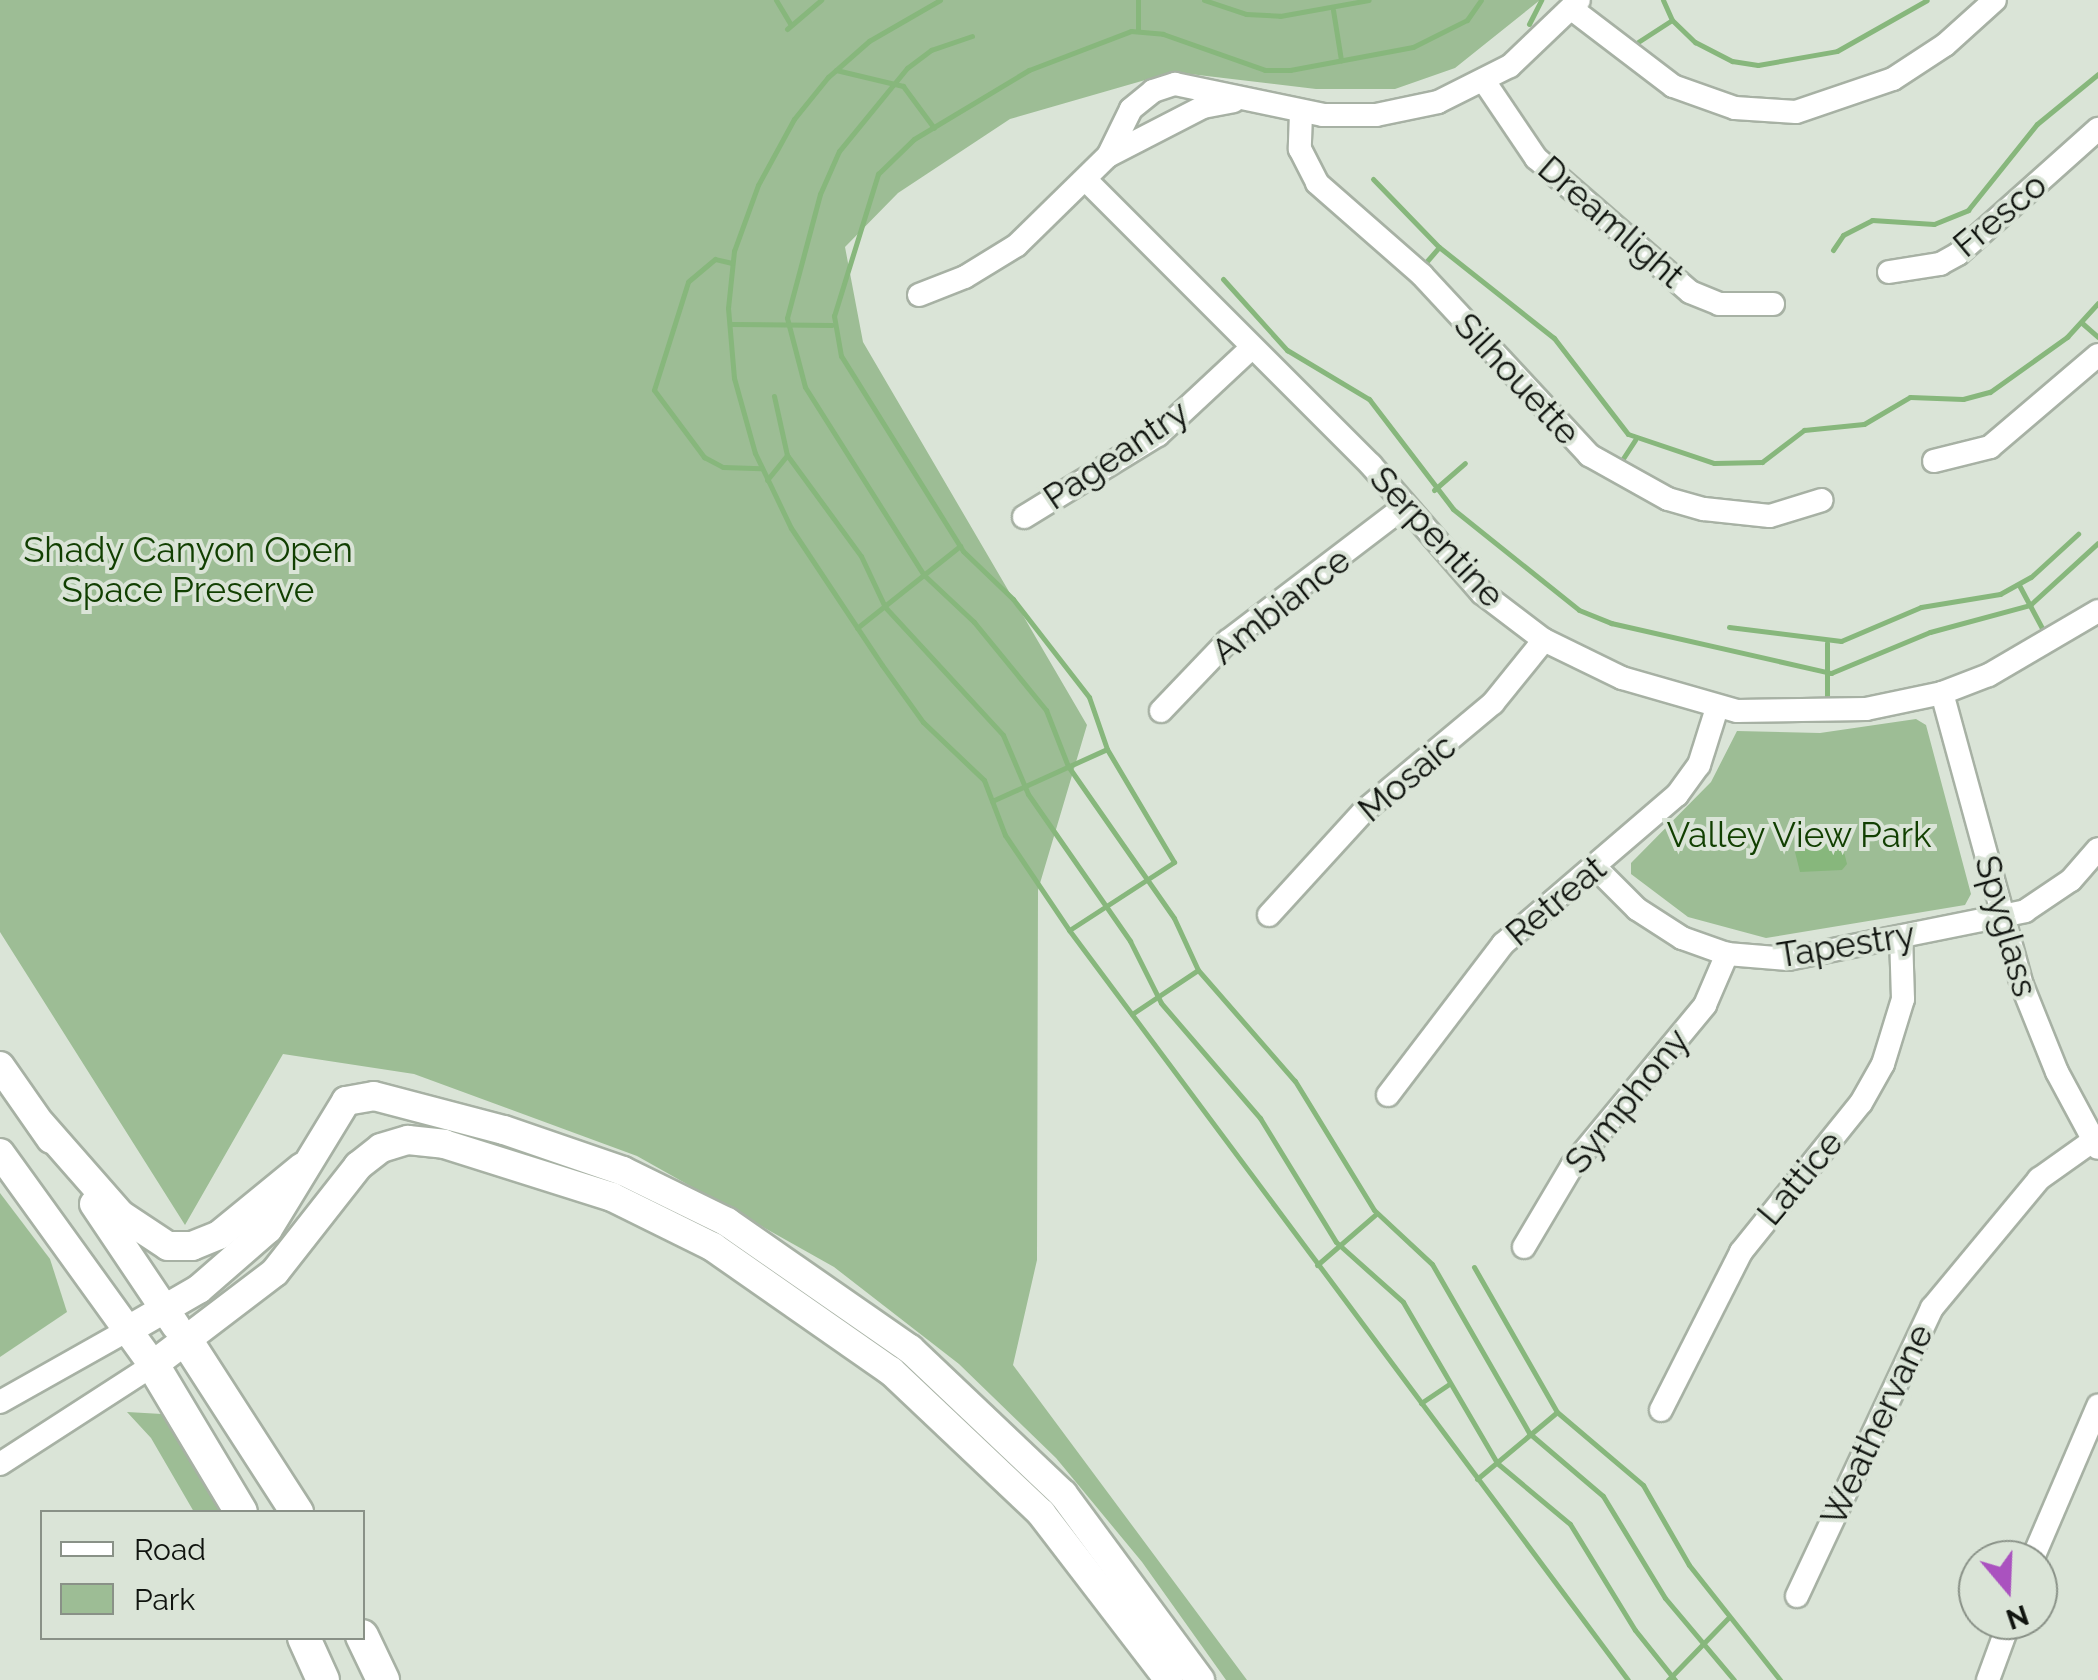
<!DOCTYPE html>
<style>
body{margin:0}
#map{position:relative;width:2098px;height:1680px;overflow:hidden;background:#dae4d7;font-family:Raleway,sans-serif}
div>[style]{position:absolute}
[style*='--x']{left:calc(var(--x)*1px);top:calc(var(--y)*1px);width:calc(var(--w)*1px);rotate:calc(var(--a)*1deg)}
.green>*{inset:0;background:#9dbd95}
.water>*{inset:0;background:#87b77c}
.stream>*{height:5px;margin:-2.5px;padding:0 2.5px;transform-origin:2.5px;border-radius:2.5px;background:#87b77c}
.roads{filter:drop-shadow(2px 0 #a7b1a4) drop-shadow(-2px 0 #a7b1a4) drop-shadow(0 2px #a7b1a4) drop-shadow(0 -2px #a7b1a4)}
.minor>*{height:22px;margin:-11px;padding:0 11px;transform-origin:11px;border-radius:11px;background:#fff}
.major>*{height:28px;margin:-14px;padding:0 14px;transform-origin:14px;border-radius:14px;background:#fff}
.highway>*{height:32px;margin:-16px;padding:0 16px;transform-origin:16px;border-radius:16px;background:#fff}
span{translate:-50% -50%;white-space:nowrap;text-align:center;line-height:1.15;-webkit-text-stroke:8px #dae4d7;paint-order:stroke}
.street-label{font-size:35px;color:#10140f}
.park-label{font-size:35px;color:#113f01}
.legend{position:absolute;left:40px;top:1510px;width:325px;height:130px;box-sizing:border-box;background:#dae4d7;border:2px solid #899187;margin:0;padding:12px 18px;list-style:none;font-size:30px;color:#10140f}
.legend li{display:flex;align-items:center;gap:20px;height:50px}
.legend b{width:50px;border:2px solid #899187}
.north{position:absolute;left:1958px;top:1540px;width:100px;height:100px;box-sizing:border-box;background:#dae4d7;border:2px solid #899187;border-radius:50%;rotate:161deg;font-size:28px;font-weight:700;line-height:40px;text-align:center;color:#10140f}
.north::after{content:'';display:block;margin:auto;width:35px;height:45px;background:#aa52bf;clip-path:polygon(50% 0,100% 100%,50% 72%,0 100%)}
</style>
<div id="map">
<div class="green">
<div style="clip-path:polygon(0 0,1540px 0,1455px 68px,1395px 89px,1316px 89px,1173px 72px,1010px 119px,898px 193px,845px 247px,863px 342px,1087px 725px,1038px 890px,1037px 1260px,1013px 1365px,1247px 1680px,1226px 1680px,1142px 1562px,1056px 1458px,959px 1364px,834px 1267px,637px 1156px,414px 1074px,283px 1054px,185px 1225px,0 932px)"></div>
<div style="clip-path:polygon(1916px 719px,1926px 725px,1971px 894px,1965px 905px,1766px 938px,1688px 917px,1631px 874px,1631px 863px,1711px 782px,1737px 731px,1820px 733px)"></div>
<div style="clip-path:polygon(0 1193px,50px 1259px,67px 1312px,0 1357px)"></div>
<div style="clip-path:polygon(127px 1412px,162px 1414px,220px 1512px,194px 1512px,151px 1438px)"></div>
</div>
<div class="water">
<div style="clip-path:polygon(1841px 840px,1847px 864px,1842px 870px,1800px 872px,1795px 852px)"></div>
</div>
<div class="stream">
<div style="--x:776;--y:0;--w:29;--a:59"></div>
<div style="--x:940;--y:0;--w:82;--a:150"></div>
<div style="--x:869;--y:41;--w:55;--a:138.7"></div>
<div style="--x:828;--y:77;--w:54;--a:129"></div>
<div style="--x:794;--y:119;--w:75;--a:118.6"></div>
<div style="--x:758;--y:185;--w:70;--a:110"></div>
<div style="--x:734;--y:251;--w:57;--a:96"></div>
<div style="--x:728;--y:308;--w:70;--a:85.1"></div>
<div style="--x:734;--y:378;--w:78;--a:74.4"></div>
<div style="--x:755;--y:453;--w:83;--a:64.4"></div>
<div style="--x:791;--y:528;--w:164;--a:56.4"></div>
<div style="--x:882;--y:665;--w:70;--a:54.3"></div>
<div style="--x:923;--y:722;--w:84;--a:43.6"></div>
<div style="--x:984;--y:780;--w:59;--a:69.1"></div>
<div style="--x:1005;--y:835;--w:115;--a:56"></div>
<div style="--x:1069;--y:930;--w:935;--a:53.3"></div>
<div style="--x:1138;--y:0;--w:30;--a:90"></div>
<div style="--x:1204;--y:0;--w:44;--a:18.4"></div>
<div style="--x:1246;--y:14;--w:34;--a:3"></div>
<div style="--x:1280;--y:16;--w:90;--a:-10.2"></div>
<div style="--x:1663;--y:0;--w:22;--a:66"></div>
<div style="--x:1672;--y:20;--w:32;--a:44"></div>
<div style="--x:1695;--y:42;--w:42;--a:27.2"></div>
<div style="--x:1732;--y:61;--w:26;--a:9"></div>
<div style="--x:1758;--y:65;--w:80;--a:-10"></div>
<div style="--x:1837;--y:51;--w:103;--a:-29.5"></div>
<div style="--x:1333;--y:10;--w:51;--a:80.9"></div>
<div style="--x:1529;--y:24;--w:27;--a:-63"></div>
<div style="--x:787;--y:29;--w:45;--a:-40.5"></div>
<div style="--x:972;--y:36;--w:43;--a:161.1"></div>
<div style="--x:931;--y:50;--w:30;--a:143"></div>
<div style="--x:907;--y:68;--w:107;--a:129.3"></div>
<div style="--x:839;--y:151;--w:47;--a:113.8"></div>
<div style="--x:820;--y:194;--w:128;--a:104.9"></div>
<div style="--x:787;--y:318;--w:71;--a:75.4"></div>
<div style="--x:805;--y:387;--w:222;--a:57.7"></div>
<div style="--x:924;--y:575;--w:69;--a:43.2"></div>
<div style="--x:974;--y:622;--w:114;--a:50.7"></div>
<div style="--x:1046;--y:710;--w:60;--a:68.6"></div>
<div style="--x:1068;--y:766;--w:185;--a:55.1"></div>
<div style="--x:1174;--y:918;--w:57;--a:65.2"></div>
<div style="--x:1198;--y:970;--w:147;--a:48.9"></div>
<div style="--x:1295;--y:1081;--w:151;--a:58.5"></div>
<div style="--x:1374;--y:1210;--w:79;--a:43"></div>
<div style="--x:1432;--y:1264;--w:195;--a:60.1"></div>
<div style="--x:1529;--y:1433;--w:97;--a:40.4"></div>
<div style="--x:1603;--y:1496;--w:119;--a:58.7"></div>
<div style="--x:1665;--y:1598;--w:107;--a:49.9"></div>
<div style="--x:1638;--y:42;--w:40;--a:-32.9"></div>
<div style="--x:836;--y:70;--w:69;--a:13.4"></div>
<div style="--x:903;--y:86;--w:52;--a:53.6"></div>
<div style="--x:1373;--y:179;--w:95;--a:45.9"></div>
<div style="--x:1439;--y:247;--w:147;--a:38.4"></div>
<div style="--x:1554;--y:338;--w:121;--a:52.4"></div>
<div style="--x:1628;--y:434;--w:91;--a:18.6"></div>
<div style="--x:1714;--y:463;--w:48;--a:-1.2"></div>
<div style="--x:1762;--y:462;--w:53;--a:-37.3"></div>
<div style="--x:1804;--y:430;--w:60;--a:-5.7"></div>
<div style="--x:1864;--y:424;--w:53;--a:-30.4"></div>
<div style="--x:1910;--y:397;--w:53;--a:2.2"></div>
<div style="--x:1963;--y:399;--w:28;--a:-15"></div>
<div style="--x:1990;--y:392;--w:95;--a:-35.5"></div>
<div style="--x:2067;--y:337;--w:46;--a:-47.6"></div>
<div style="--x:1833;--y:250;--w:18;--a:-56"></div>
<div style="--x:1843;--y:235;--w:33;--a:-27"></div>
<div style="--x:1872;--y:220;--w:62;--a:3.7"></div>
<div style="--x:1934;--y:224;--w:37;--a:-22"></div>
<div style="--x:1968;--y:210;--w:110;--a:-51.3"></div>
<div style="--x:2037;--y:124;--w:79;--a:-39.3"></div>
<div style="--x:1427;--y:261;--w:18;--a:-49"></div>
<div style="--x:732;--y:263;--w:17;--a:-167"></div>
<div style="--x:715;--y:259;--w:35;--a:140"></div>
<div style="--x:688;--y:282;--w:113;--a:107.5"></div>
<div style="--x:654;--y:390;--w:84;--a:53.3"></div>
<div style="--x:704;--y:457;--w:21;--a:28"></div>
<div style="--x:723;--y:467;--w:38;--a:2"></div>
<div style="--x:1223;--y:279;--w:96;--a:48"></div>
<div style="--x:1287;--y:350;--w:96;--a:30.9"></div>
<div style="--x:1369;--y:399;--w:138;--a:52.6"></div>
<div style="--x:1453;--y:509;--w:161;--a:38.7"></div>
<div style="--x:1579;--y:610;--w:35;--a:22"></div>
<div style="--x:1611;--y:623;--w:226;--a:12.8"></div>
<div style="--x:1831;--y:673;--w:107;--a:-22.5"></div>
<div style="--x:1930;--y:632;--w:104;--a:-15.1"></div>
<div style="--x:2030;--y:605;--w:92;--a:-42.4"></div>
<div style="--x:2082;--y:323;--w:21;--a:41"></div>
<div style="--x:730;--y:324;--w:102;--a:0.6"></div>
<div style="--x:774;--y:396;--w:60;--a:77.6"></div>
<div style="--x:787;--y:455;--w:125;--a:53.8"></div>
<div style="--x:861;--y:556;--w:56;--a:64.8"></div>
<div style="--x:885;--y:607;--w:174;--a:47.3"></div>
<div style="--x:1003;--y:735;--w:64;--a:67"></div>
<div style="--x:1028;--y:794;--w:179;--a:55.2"></div>
<div style="--x:1130;--y:941;--w:69;--a:63.4"></div>
<div style="--x:1161;--y:1003;--w:152;--a:49.3"></div>
<div style="--x:1260;--y:1118;--w:145;--a:58.5"></div>
<div style="--x:1336;--y:1242;--w:90;--a:41.8"></div>
<div style="--x:1403;--y:1302;--w:186;--a:59.7"></div>
<div style="--x:1497;--y:1463;--w:95;--a:39.9"></div>
<div style="--x:1570;--y:1524;--w:124;--a:58.5"></div>
<div style="--x:1635;--y:1630;--w:64;--a:51.3"></div>
<div style="--x:1622;--y:460;--w:24;--a:-57"></div>
<div style="--x:767;--y:480;--w:32;--a:-51"></div>
<div style="--x:1434;--y:490;--w:41;--a:-41.1"></div>
<div style="--x:2019;--y:585;--w:51;--a:61.9"></div>
<div style="--x:1729;--y:627;--w:113;--a:7.1"></div>
<div style="--x:1841;--y:641;--w:87;--a:-23"></div>
<div style="--x:1921;--y:607;--w:80;--a:-9.3"></div>
<div style="--x:2000;--y:594;--w:35;--a:-29"></div>
<div style="--x:2031;--y:577;--w:64;--a:-42.5"></div>
<div style="--x:857;--y:628;--w:132;--a:-38.5"></div>
<div style="--x:1827;--y:643;--w:55;--a:90"></div>
<div style="--x:992;--y:801;--w:126;--a:-24.3"></div>
<div style="--x:1071;--y:929;--w:123;--a:-33"></div>
<div style="--x:1174;--y:862;--w:131;--a:-120.7"></div>
<div style="--x:1107;--y:749;--w:55;--a:-109.1"></div>
<div style="--x:1089;--y:697;--w:124;--a:-127.8"></div>
<div style="--x:1013;--y:599;--w:69;--a:-136.2"></div>
<div style="--x:963;--y:551;--w:230;--a:-122"></div>
<div style="--x:841;--y:356;--w:41;--a:-99.9"></div>
<div style="--x:834;--y:316;--w:149;--a:-72.8"></div>
<div style="--x:878;--y:174;--w:50;--a:-44.2"></div>
<div style="--x:914;--y:139;--w:134;--a:-31"></div>
<div style="--x:1029;--y:70;--w:109;--a:-20.9"></div>
<div style="--x:1131;--y:31;--w:32;--a:5"></div>
<div style="--x:1163;--y:34;--w:108;--a:19.4"></div>
<div style="--x:1265;--y:70;--w:25;--a:0"></div>
<div style="--x:1290;--y:70;--w:125;--a:-10.6"></div>
<div style="--x:1413;--y:47;--w:60;--a:-26.6"></div>
<div style="--x:1467;--y:20;--w:24;--a:-55"></div>
<div style="--x:1132;--y:1014;--w:79;--a:-33.7"></div>
<div style="--x:1317;--y:1265;--w:79;--a:-40.9"></div>
<div style="--x:1474;--y:1267;--w:167;--a:60.2"></div>
<div style="--x:1557;--y:1412;--w:113;--a:40.3"></div>
<div style="--x:1643;--y:1485;--w:92;--a:60.1"></div>
<div style="--x:1689;--y:1565;--w:147;--a:51.6"></div>
<div style="--x:1421;--y:1403;--w:34;--a:-34"></div>
<div style="--x:1477;--y:1479;--w:104;--a:-39.9"></div>
<div style="--x:1668;--y:1680;--w:86;--a:-45.9"></div>
</div>
<div class="roads">
<div class="minor">
<div style="--x:1572;--y:9;--w:127;--a:37.3"></div>
<div style="--x:1673;--y:86;--w:66;--a:19.5"></div>
<div style="--x:1735;--y:108;--w:61;--a:3.8"></div>
<div style="--x:1796;--y:112;--w:102;--a:-18.8"></div>
<div style="--x:1893;--y:79;--w:62;--a:-33.2"></div>
<div style="--x:1945;--y:45;--w:67;--a:-42"></div>
<div style="--x:1484;--y:81;--w:93;--a:56"></div>
<div style="--x:1536;--y:158;--w:204;--a:41"></div>
<div style="--x:1690;--y:292;--w:31;--a:22"></div>
<div style="--x:1719;--y:304;--w:54;--a:0"></div>
<div style="--x:1301;--y:113;--w:36;--a:92"></div>
<div style="--x:1300;--y:149;--w:38;--a:63"></div>
<div style="--x:1317;--y:183;--w:140;--a:41.2"></div>
<div style="--x:1422;--y:275;--w:246;--a:47.1"></div>
<div style="--x:1589;--y:455;--w:90;--a:29.1"></div>
<div style="--x:1668;--y:499;--w:37;--a:16"></div>
<div style="--x:1704;--y:509;--w:66;--a:6.1"></div>
<div style="--x:1770;--y:516;--w:54;--a:-17.1"></div>
<div style="--x:1108;--y:156;--w:52;--a:-63.9"></div>
<div style="--x:1131;--y:109;--w:28;--a:-39"></div>
<div style="--x:1153;--y:91;--w:23;--a:-18"></div>
<div style="--x:1175;--y:84;--w:151;--a:11.8"></div>
<div style="--x:1323;--y:115;--w:53;--a:0"></div>
<div style="--x:1376;--y:115;--w:63;--a:-11.8"></div>
<div style="--x:1438;--y:102;--w:80;--a:-26.6"></div>
<div style="--x:1510;--y:66;--w:95;--a:-43.7"></div>
<div style="--x:1086;--y:180;--w:403;--a:45"></div>
<div style="--x:1371;--y:465;--w:169;--a:49.1"></div>
<div style="--x:1482;--y:593;--w:78;--a:37.2"></div>
<div style="--x:1544;--y:640;--w:87;--a:26"></div>
<div style="--x:1622;--y:678;--w:120;--a:16"></div>
<div style="--x:1737;--y:711;--w:129;--a:-0.9"></div>
<div style="--x:1866;--y:709;--w:78;--a:-11.9"></div>
<div style="--x:1942;--y:693;--w:50;--a:-21"></div>
<div style="--x:1989;--y:675;--w:126;--a:-30.4"></div>
<div style="--x:1889;--y:272;--w:52;--a:-8.9"></div>
<div style="--x:1940;--y:264;--w:21;--a:-29"></div>
<div style="--x:1958;--y:254;--w:188;--a:-41.8"></div>
<div style="--x:919;--y:295;--w:49;--a:-21.4"></div>
<div style="--x:965;--y:277;--w:61;--a:-31.6"></div>
<div style="--x:1017;--y:245;--w:127;--a:-44.4"></div>
<div style="--x:1108;--y:156;--w:107;--a:-27.3"></div>
<div style="--x:1203;--y:107;--w:31;--a:-11"></div>
<div style="--x:1934;--y:461;--w:58;--a:-14"></div>
<div style="--x:1990;--y:447;--w:142;--a:-40.4"></div>
<div style="--x:1024;--y:517;--w:157;--a:-31.5"></div>
<div style="--x:1158;--y:435;--w:125;--a:-43"></div>
<div style="--x:1942;--y:693;--w:303;--a:74.7"></div>
<div style="--x:2022;--y:985;--w:94;--a:68.1"></div>
<div style="--x:2057;--y:1072;--w:86;--a:61.7"></div>
<div style="--x:1161;--y:711;--w:97;--a:-46.3"></div>
<div style="--x:1228;--y:641;--w:223;--a:-37.3"></div>
<div style="--x:1596;--y:868;--w:58;--a:45"></div>
<div style="--x:1637;--y:909;--w:54;--a:32.8"></div>
<div style="--x:1682;--y:938;--w:48;--a:19.6"></div>
<div style="--x:1727;--y:954;--w:61;--a:4.7"></div>
<div style="--x:1788;--y:959;--w:242;--a:-11.4"></div>
<div style="--x:2025;--y:911;--w:55;--a:-34"></div>
<div style="--x:2071;--y:880;--w:41;--a:-48.9"></div>
<div style="--x:1269;--y:915;--w:141;--a:-47.6"></div>
<div style="--x:1364;--y:811;--w:168;--a:-39.9"></div>
<div style="--x:1493;--y:703;--w:81;--a:-51"></div>
<div style="--x:1388;--y:1095;--w:190;--a:-52.7"></div>
<div style="--x:1503;--y:944;--w:229;--a:-40.6"></div>
<div style="--x:1677;--y:795;--w:37;--a:-54"></div>
<div style="--x:1699;--y:765;--w:60;--a:-72.5"></div>
<div style="--x:1524;--y:1247;--w:94;--a:-59.3"></div>
<div style="--x:1572;--y:1166;--w:209;--a:-50.4"></div>
<div style="--x:1705;--y:1005;--w:56;--a:-66.7"></div>
<div style="--x:0;--y:1402;--w:147;--a:-29.4"></div>
<div style="--x:1661;--y:1410;--w:177;--a:-63.1"></div>
<div style="--x:1741;--y:1252;--w:191;--a:-51.2"></div>
<div style="--x:1861;--y:1103;--w:45;--a:-60.6"></div>
<div style="--x:1883;--y:1064;--w:68;--a:-72.9"></div>
<div style="--x:1903;--y:999;--w:62;--a:-91.8"></div>
<div style="--x:0;--y:1464;--w:182;--a:-32.9"></div>
<div style="--x:2032;--y:1560;--w:168;--a:-66.8"></div>
<div style="--x:1797;--y:1596;--w:318;--a:-64.9"></div>
<div style="--x:1932;--y:1308;--w:168;--a:-50.3"></div>
<div style="--x:2039;--y:1179;--w:72;--a:-35.4"></div>
<div style="--x:1988;--y:1680;--w:64;--a:-69.9"></div>
</div>
<div class="major">
<div style="--x:0;--y:1066;--w:89;--a:55.1"></div>
<div style="--x:41;--y:1124;--w:121;--a:48.7"></div>
<div style="--x:121;--y:1215;--w:56;--a:33.4"></div>
<div style="--x:168;--y:1246;--w:24;--a:0"></div>
<div style="--x:192;--y:1246;--w:29;--a:-22"></div>
<div style="--x:219;--y:1235;--w:107;--a:-39.3"></div>
<div style="--x:0;--y:1153;--w:261;--a:54.2"></div>
<div style="--x:153;--y:1365;--w:153;--a:-37.3"></div>
<div style="--x:275;--y:1272;--w:135;--a:-51.9"></div>
<div style="--x:358;--y:1166;--w:29;--a:-38"></div>
<div style="--x:381;--y:1148;--w:28;--a:-17"></div>
<div style="--x:408;--y:1140;--w:36;--a:6"></div>
<div style="--x:444;--y:1144;--w:176;--a:17.5"></div>
<div style="--x:612;--y:1197;--w:113;--a:26.3"></div>
<div style="--x:713;--y:1247;--w:217;--a:34.9"></div>
<div style="--x:891;--y:1371;--w:207;--a:43.4"></div>
<div style="--x:1041;--y:1513;--w:210;--a:52.5"></div>
<div style="--x:94;--y:1204;--w:147;--a:56.1"></div>
<div style="--x:128;--y:1330;--w:82;--a:-30"></div>
<div style="--x:199;--y:1289;--w:91;--a:-41"></div>
<div style="--x:268;--y:1229;--w:150;--a:-58.6"></div>
<div style="--x:346;--y:1101;--w:28;--a:-10"></div>
<div style="--x:374;--y:1096;--w:134;--a:14.7"></div>
<div style="--x:504;--y:1130;--w:126;--a:19"></div>
<div style="--x:623;--y:1171;--w:116;--a:26.1"></div>
<div style="--x:727;--y:1222;--w:223;--a:34.8"></div>
<div style="--x:910;--y:1349;--w:211;--a:43.5"></div>
<div style="--x:1063;--y:1494;--w:231;--a:53.6"></div>
</div>
<div class="highway">
<div style="--x:186;--y:1340;--w:205;--a:57.2"></div>
<div style="--x:153;--y:1365;--w:171;--a:59.1"></div>
<div style="--x:362;--y:1636;--w:49;--a:64.5"></div>
<div style="--x:304;--y:1638;--w:46;--a:65.7"></div>
</div>
</div>
<div class="street-label">
<span style="left:2000px;top:215px;rotate:-40deg">Fresco</span>
<span style="left:1611px;top:222px;rotate:41deg">Dreamlight</span>
<span style="left:1517px;top:379px;rotate:47deg">Silhouette</span>
<span style="left:1116px;top:455px;rotate:-34deg">Pageantry</span>
<span style="left:1437px;top:537px;rotate:47deg">Serpentine</span>
<span style="left:1281px;top:606px;rotate:-38deg">Ambiance</span>
<span style="left:1407px;top:778px;rotate:-40deg">Mosaic</span>
<span style="left:1556px;top:901px;rotate:-40deg">Retreat</span>
<span style="left:2006px;top:926px;rotate:74deg">Spyglass</span>
<span style="left:1846px;top:945px;rotate:-9deg">Tapestry</span>
<span style="left:1627px;top:1101px;rotate:-51deg">Symphony</span>
<span style="left:1800px;top:1178px;rotate:-50deg">Lattice</span>
<span style="left:1877px;top:1425px;rotate:-65deg">Weathervane</span>
</div>
<div class="park-label">
<span style="left:188px;top:570px">Shady Canyon Open<br>Space Preserve</span>
<span style="left:1799px;top:835px">Valley View Park</span>
</div>
<ul class="legend">
<li><b style="height:12px;background:#fff"></b>Road</li>
<li><b style="height:28px;background:#9dbd95"></b>Park</li>
</ul>
<div class="north">N</div>
</div>
